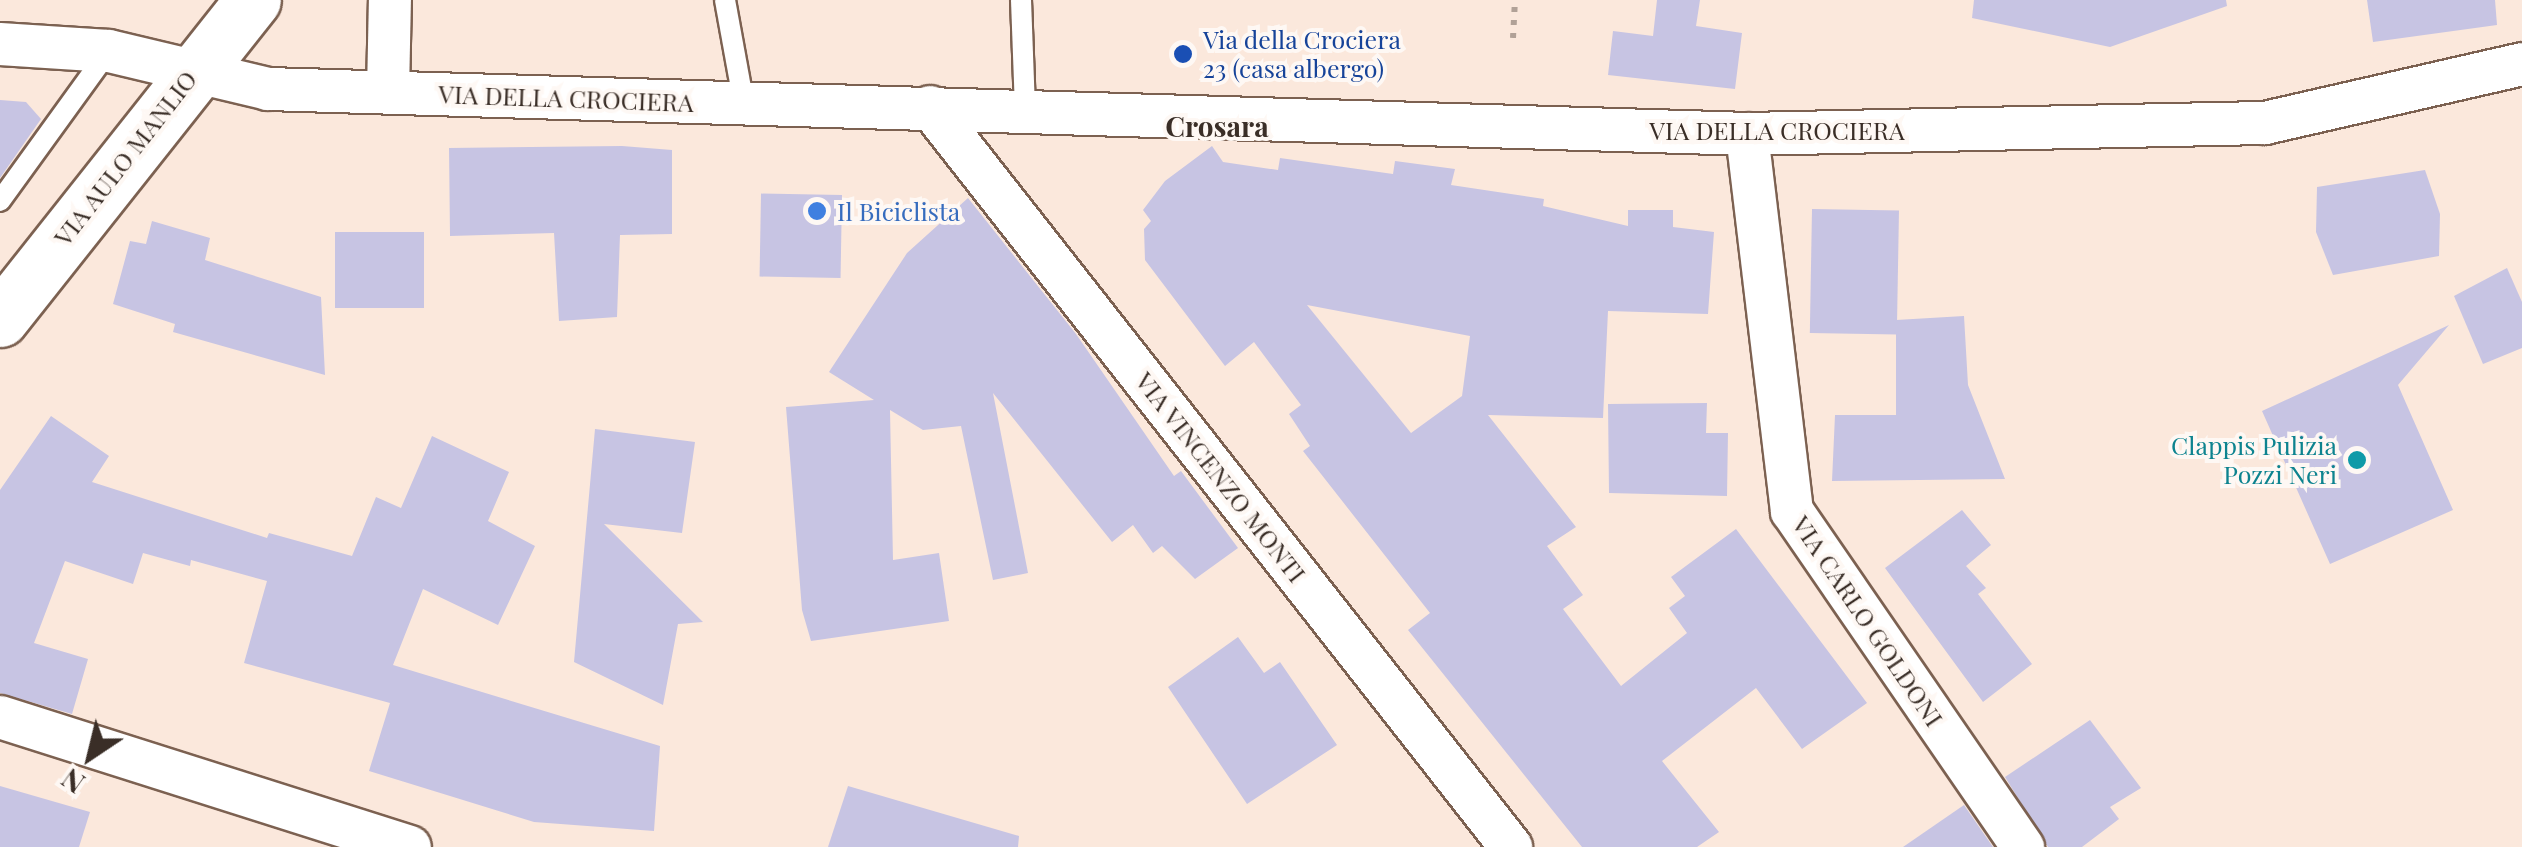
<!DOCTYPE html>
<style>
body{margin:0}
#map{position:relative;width:2522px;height:847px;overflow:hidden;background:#fbe8dc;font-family:"Playfair Display",serif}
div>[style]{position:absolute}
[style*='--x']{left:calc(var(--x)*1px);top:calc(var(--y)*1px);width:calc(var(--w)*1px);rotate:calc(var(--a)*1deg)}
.building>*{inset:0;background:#c7c4e3;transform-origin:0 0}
.path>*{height:6px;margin-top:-3px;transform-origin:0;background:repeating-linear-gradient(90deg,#b1a197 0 5px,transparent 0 13px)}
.roads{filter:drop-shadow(2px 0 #7c6151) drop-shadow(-2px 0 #7c6151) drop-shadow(0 2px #7c6151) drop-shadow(0 -2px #7c6151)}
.lane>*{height:20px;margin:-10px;padding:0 10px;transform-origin:10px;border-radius:10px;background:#fff}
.street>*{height:42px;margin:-21px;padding:0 21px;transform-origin:21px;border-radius:21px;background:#fff}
.secondary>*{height:55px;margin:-27.5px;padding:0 27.5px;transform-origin:27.5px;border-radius:27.5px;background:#fff}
.dots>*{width:28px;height:28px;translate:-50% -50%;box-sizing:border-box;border:5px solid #fef8f4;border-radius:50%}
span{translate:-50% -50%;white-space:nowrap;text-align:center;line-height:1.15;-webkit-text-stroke:8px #fef8f4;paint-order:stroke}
.transit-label{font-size:25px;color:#164399}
.left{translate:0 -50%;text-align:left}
.street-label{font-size:25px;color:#3a2e27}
.shop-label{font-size:25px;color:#366cbe}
.culture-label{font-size:25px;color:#0d838f}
.right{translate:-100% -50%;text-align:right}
.neighbourhood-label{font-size:28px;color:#3a2e27;font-weight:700}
.north{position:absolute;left:40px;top:707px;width:100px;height:100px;-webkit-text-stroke:8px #fef8f4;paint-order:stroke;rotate:215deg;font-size:28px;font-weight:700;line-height:40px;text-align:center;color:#3a2e27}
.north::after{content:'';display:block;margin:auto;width:35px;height:45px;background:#3a2e27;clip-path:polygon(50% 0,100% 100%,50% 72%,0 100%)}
</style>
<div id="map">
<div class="building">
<div style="clip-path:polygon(1657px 0,1700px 0,1696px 26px,1742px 33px,1735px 89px,1608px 75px,1613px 31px,1653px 36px)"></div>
<div style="clip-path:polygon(1974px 0,2226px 0,2227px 6px,2110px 47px,1972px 18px)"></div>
<div style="clip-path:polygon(2367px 0,2495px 0,2497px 25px,2373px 42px)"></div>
<div style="clip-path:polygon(0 100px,26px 102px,41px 119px,0 178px)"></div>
<div style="clip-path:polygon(622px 146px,672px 150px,672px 234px,620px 235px,617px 317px,559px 321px,554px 233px,450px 236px,449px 148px)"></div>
<div style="clip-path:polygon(evenodd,1212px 146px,1223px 162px,1278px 170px,1280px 158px,1393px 174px,1395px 161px,1455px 169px,1451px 185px,1544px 199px,1543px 206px,1628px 226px,1628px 210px,1673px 210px,1673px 227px,1714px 232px,1708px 314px,1608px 311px,1603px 418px,1488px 415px,1576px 527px,1547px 546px,1583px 595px,1563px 609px,1621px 686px,1687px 633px,1669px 608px,1685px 596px,1671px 577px,1736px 529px,1867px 703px,1802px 749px,1756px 688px,1662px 761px,1719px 832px,1697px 847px,1582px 847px,1408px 630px,1430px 613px,1303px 451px,1310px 446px,1289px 414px,1301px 405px,1254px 342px,1225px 366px,1145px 260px,1144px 229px,1151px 221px,1143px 210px,1165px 181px,1212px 146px,1307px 305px,1470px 336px,1462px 396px,1411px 433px,1307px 305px)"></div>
<div style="clip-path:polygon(2425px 170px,2440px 214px,2439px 256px,2333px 275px,2316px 232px,2317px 187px)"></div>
<div style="left:842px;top:195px;width:83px;height:81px;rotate:91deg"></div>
<div style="clip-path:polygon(968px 198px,1076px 334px,1174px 476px,1181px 471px,1238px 548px,1195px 579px,1162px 546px,1153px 553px,1133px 525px,1112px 542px,993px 393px,1028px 573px,993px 580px,961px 426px,923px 430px,890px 410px,893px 560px,939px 553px,949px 621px,811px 641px,802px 610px,786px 407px,874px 400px,829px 372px,907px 253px)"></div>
<div style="left:1812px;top:209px;width:87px;height:124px;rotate:1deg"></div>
<div style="clip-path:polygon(152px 221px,210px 238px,205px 260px,321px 297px,325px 375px,173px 332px,175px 324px,113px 304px,130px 241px,146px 244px)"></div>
<div style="left:335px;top:232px;width:89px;height:76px"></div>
<div style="clip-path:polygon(2507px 268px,2522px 302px,2522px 348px,2483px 364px,2454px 296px)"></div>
<div style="clip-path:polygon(1964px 316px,1968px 385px,2005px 479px,1832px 481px,1835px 415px,1896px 415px,1896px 320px)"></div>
<div style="clip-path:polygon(2449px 325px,2398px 385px,2453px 510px,2330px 564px,2262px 411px)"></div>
<div style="clip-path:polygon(1707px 403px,1706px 433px,1728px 433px,1727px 496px,1609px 493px,1608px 404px)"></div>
<div style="clip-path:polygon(51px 416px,109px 456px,92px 482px,267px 538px,269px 533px,352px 556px,376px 497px,401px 508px,432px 436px,509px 472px,488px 521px,535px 546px,498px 625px,423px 589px,393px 665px,660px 746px,654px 831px,534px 822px,369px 771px,390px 703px,244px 663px,267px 581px,191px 560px,190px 566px,143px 553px,133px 584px,65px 561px,34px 643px,88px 659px,72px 714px,0 693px,0 490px)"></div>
<div style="clip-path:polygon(595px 429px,695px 442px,682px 533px,604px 524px,703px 622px,678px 624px,663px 705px,574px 662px)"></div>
<div style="clip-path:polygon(1962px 510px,1991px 545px,1966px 566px,1986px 588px,1978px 594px,2032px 664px,1983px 702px,1885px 568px)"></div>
<div style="clip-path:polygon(1238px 637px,1264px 673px,1280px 662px,1337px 745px,1247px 804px,1168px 687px)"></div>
<div style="clip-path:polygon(2090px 720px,2141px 788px,2110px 807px,2119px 819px,2082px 847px,2048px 847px,2005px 777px)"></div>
<div style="clip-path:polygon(0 786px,90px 812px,79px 847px,0 847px)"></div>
<div style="clip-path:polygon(848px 786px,1019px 836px,1018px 847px,828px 847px)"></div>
<div style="clip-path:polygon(1964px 805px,1993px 847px,1903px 847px)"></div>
</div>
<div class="path">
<div style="--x:1513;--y:38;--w:38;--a:-87"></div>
</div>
<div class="roads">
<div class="lane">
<div style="--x:725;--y:0;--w:107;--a:79.7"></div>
<div style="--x:1021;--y:0;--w:110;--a:87.9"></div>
<div style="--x:0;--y:201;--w:184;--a:-54.1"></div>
</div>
<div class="street">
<div style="--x:0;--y:44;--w:109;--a:3.7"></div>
<div style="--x:109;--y:51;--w:163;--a:13.4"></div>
<div style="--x:268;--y:89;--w:1480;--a:1.74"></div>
<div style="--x:1747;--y:134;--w:518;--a:-1.22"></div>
<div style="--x:2265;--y:123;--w:264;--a:-12.9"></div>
<div style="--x:388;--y:92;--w:92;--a:-88.8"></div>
<div style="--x:930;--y:107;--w:941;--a:51.86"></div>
<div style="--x:1747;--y:134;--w:380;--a:83.2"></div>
<div style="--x:1792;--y:511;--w:408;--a:55.5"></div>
<div style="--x:0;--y:717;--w:430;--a:17.6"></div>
</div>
<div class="secondary">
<div style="--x:0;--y:319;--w:407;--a:-51.6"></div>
</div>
</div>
<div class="dots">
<div style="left:1183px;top:54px;background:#1a4fb4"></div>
<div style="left:817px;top:211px;background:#3f7fe0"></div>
<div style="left:2357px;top:460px;background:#0f9aa8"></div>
</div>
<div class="transit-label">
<span class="left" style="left:1203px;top:54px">Via della Crociera<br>23 (casa albergo)</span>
</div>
<div class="street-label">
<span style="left:566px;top:98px;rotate:2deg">VIA DELLA CROCIERA</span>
<span style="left:1777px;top:130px">VIA DELLA CROCIERA</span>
<span style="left:125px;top:158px;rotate:-52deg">VIA AULO MANLIO</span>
<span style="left:1221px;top:477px;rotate:52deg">VIA VINCENZO MONTI</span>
<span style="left:1868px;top:621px;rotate:56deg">VIA CARLO GOLDONI</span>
</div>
<div class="shop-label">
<span class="left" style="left:837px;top:211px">Il Biciclista</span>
</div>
<div class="culture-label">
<span class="right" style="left:2337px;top:460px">Clappis Pulizia<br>Pozzi Neri</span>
</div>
<div class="neighbourhood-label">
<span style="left:1217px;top:126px">Crosara</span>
</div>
<div class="north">N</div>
</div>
